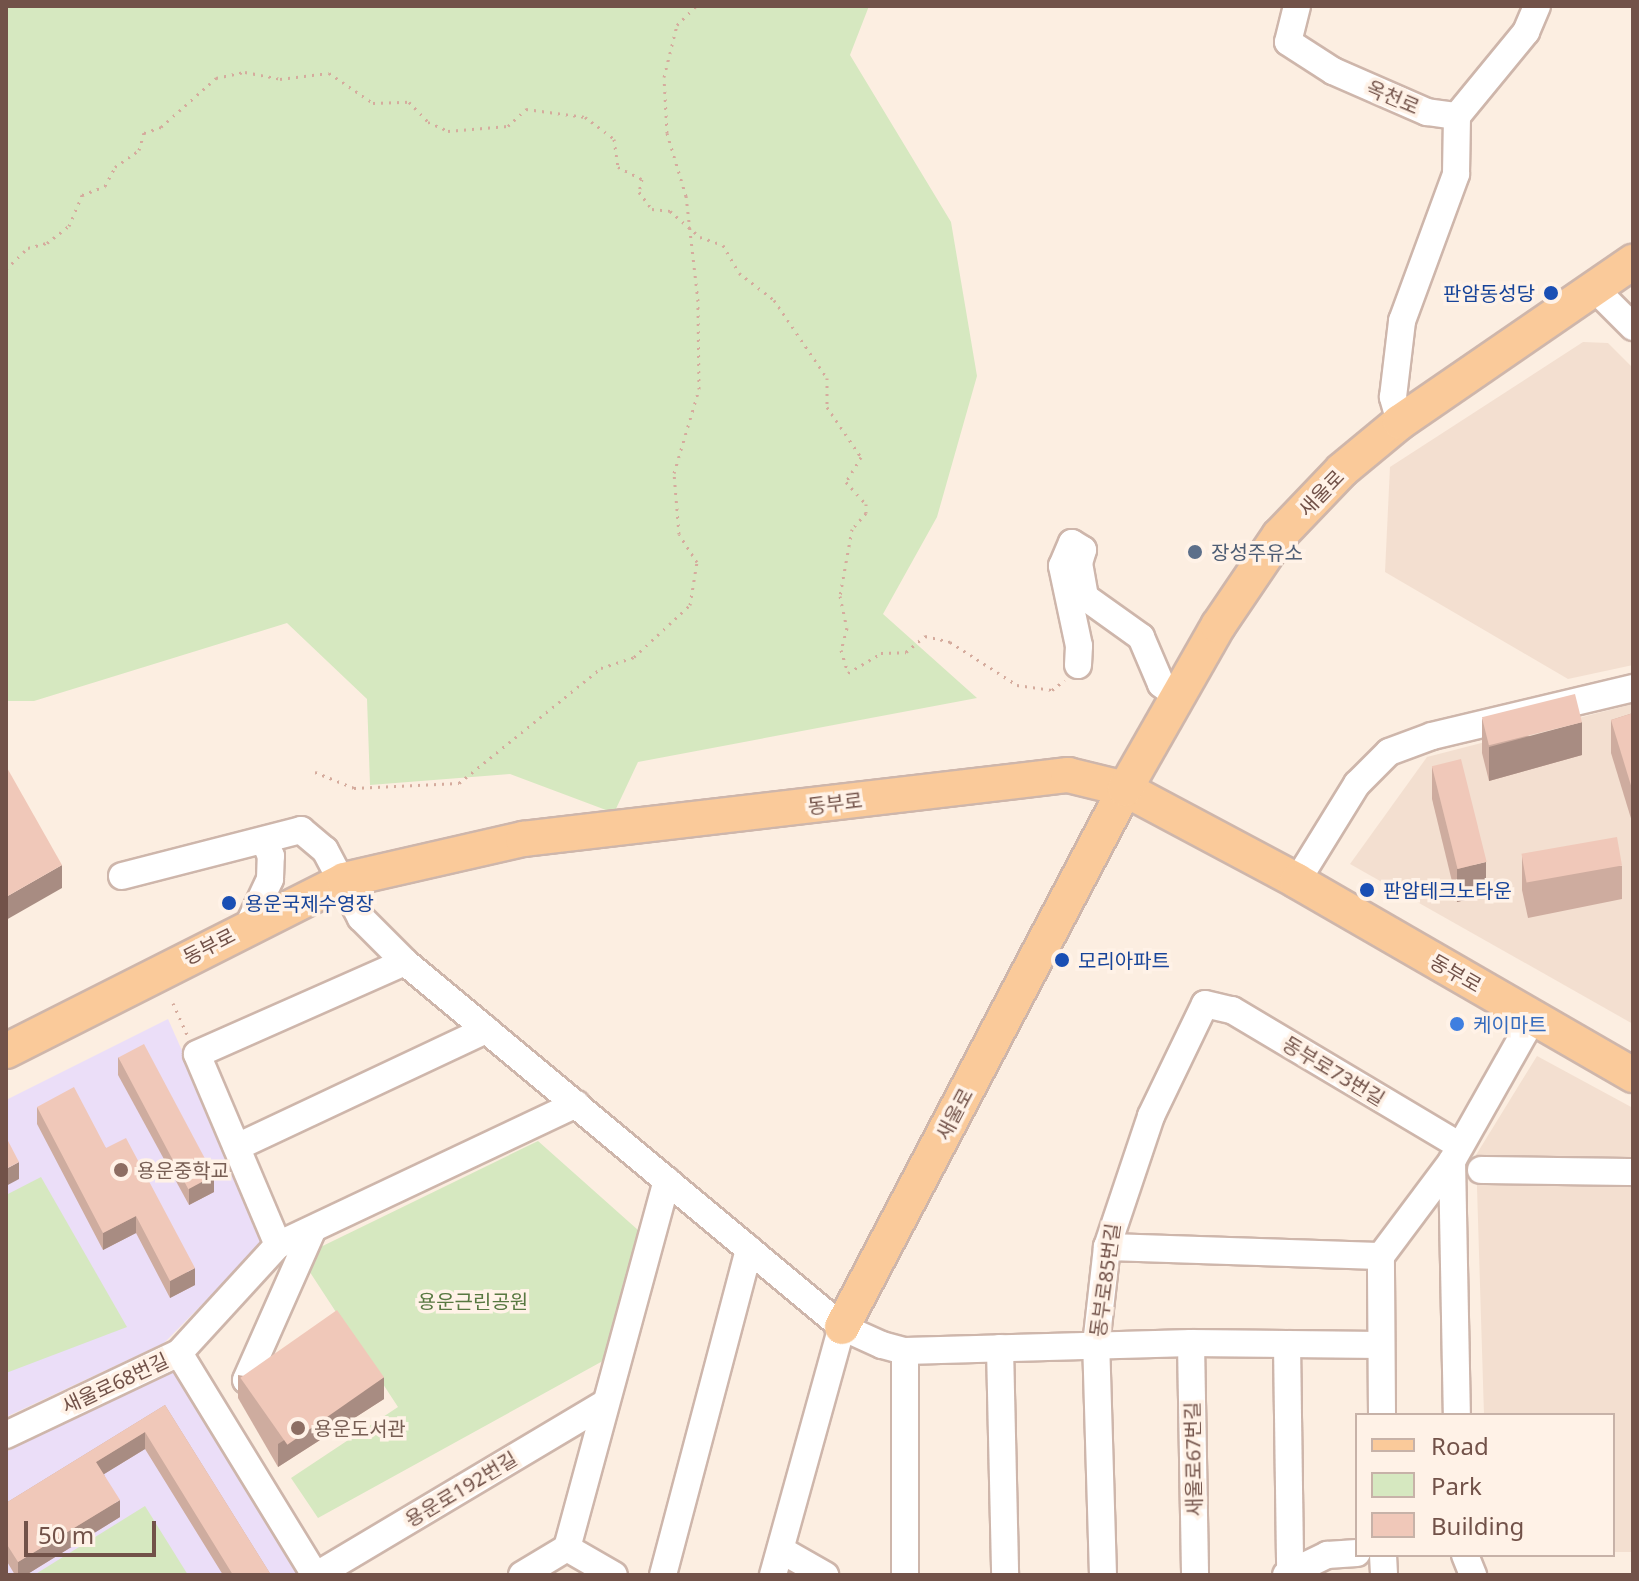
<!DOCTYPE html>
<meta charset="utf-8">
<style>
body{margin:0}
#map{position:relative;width:1639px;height:1581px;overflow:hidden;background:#fceee1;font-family:"Noto Sans","Noto Sans KR",sans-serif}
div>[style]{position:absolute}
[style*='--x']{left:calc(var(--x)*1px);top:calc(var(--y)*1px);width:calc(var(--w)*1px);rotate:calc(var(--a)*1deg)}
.residential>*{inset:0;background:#f3dfd0}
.education>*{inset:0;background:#ebdef8}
.green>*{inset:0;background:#d6e8c0}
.path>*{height:3px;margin-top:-1.5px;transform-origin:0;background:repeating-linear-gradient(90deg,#d5ab9d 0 2px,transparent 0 8px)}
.roads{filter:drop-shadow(2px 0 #ceb6ab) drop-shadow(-2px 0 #ceb6ab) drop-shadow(0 2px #ceb6ab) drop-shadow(0 -2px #ceb6ab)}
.minor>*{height:26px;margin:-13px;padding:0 13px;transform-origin:13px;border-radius:13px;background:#fff}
.major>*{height:34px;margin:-17px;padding:0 17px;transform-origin:17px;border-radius:17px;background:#faca9a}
.wall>*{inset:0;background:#ceac9f}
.shaded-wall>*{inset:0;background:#a88c82}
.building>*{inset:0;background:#f0c8b9;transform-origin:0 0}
.dots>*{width:22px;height:22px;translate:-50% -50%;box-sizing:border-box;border:4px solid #fff2e7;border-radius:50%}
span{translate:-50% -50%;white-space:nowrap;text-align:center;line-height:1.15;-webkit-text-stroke:7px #fff2e7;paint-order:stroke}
.street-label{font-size:20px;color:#725249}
.transit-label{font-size:20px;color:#164399}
.right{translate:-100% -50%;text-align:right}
.left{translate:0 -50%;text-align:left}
.service-label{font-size:20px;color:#4e5e75}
.shop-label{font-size:20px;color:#366cbe}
.education-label{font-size:20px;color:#785e54}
.park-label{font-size:20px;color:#587841}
.frame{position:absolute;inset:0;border:8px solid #725249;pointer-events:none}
.legend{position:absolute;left:1355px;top:1413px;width:260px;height:144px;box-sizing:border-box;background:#fff2e7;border:2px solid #c7b2a8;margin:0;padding:10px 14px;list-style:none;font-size:24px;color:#725249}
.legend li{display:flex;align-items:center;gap:16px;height:40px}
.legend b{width:40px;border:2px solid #c7b2a8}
.scale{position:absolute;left:24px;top:1521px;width:132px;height:36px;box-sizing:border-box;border:4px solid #725249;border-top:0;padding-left:10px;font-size:24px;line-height:28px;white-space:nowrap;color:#725249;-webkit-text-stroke:6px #fff2e7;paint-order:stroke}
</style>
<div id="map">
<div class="residential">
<div style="clip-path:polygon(1583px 342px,1608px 343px,1633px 368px,1633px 665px,1568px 679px,1385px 572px,1390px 467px)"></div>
<div style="clip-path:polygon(1633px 704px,1633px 1024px,1350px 864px,1427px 757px)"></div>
<div style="clip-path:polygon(1537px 1056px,1633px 1108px,1633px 1552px,1613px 1552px,1613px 1415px,1484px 1415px,1476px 1155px)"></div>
</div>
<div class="education">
<div style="clip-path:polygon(168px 1019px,266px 1240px,164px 1343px,6px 1417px,6px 1100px)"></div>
<div style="clip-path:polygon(176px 1360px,307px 1575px,6px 1575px,6px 1452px)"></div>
</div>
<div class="green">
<div style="clip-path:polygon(6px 6px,869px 6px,850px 55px,951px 222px,977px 376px,937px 517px,883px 614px,977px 698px,638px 762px,614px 813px,510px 774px,370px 785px,367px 699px,287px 623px,34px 701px,6px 701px)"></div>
<div style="clip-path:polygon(538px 1141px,638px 1230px,610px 1357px,318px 1518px,291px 1478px,398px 1407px,300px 1257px)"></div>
<div style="clip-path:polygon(41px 1177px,127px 1327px,6px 1373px,6px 1195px)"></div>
<div style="clip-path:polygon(145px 1506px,188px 1575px,34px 1575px)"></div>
</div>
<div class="path">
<div style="--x:6;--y:269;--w:30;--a:-44"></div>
<div style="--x:28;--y:248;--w:20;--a:-15"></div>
<div style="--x:47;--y:243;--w:28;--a:-38"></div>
<div style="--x:69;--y:226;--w:34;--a:-67"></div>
<div style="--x:82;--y:195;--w:25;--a:-21"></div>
<div style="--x:105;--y:186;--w:21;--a:-62"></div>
<div style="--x:115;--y:167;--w:29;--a:-35"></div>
<div style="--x:139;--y:150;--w:18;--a:-74"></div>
<div style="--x:144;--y:133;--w:18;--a:-19"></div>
<div style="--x:161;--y:127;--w:74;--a:-41.7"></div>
<div style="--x:216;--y:78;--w:30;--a:-12"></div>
<div style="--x:245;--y:72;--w:36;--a:11"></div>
<div style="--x:280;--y:79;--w:49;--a:-7"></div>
<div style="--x:329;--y:73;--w:53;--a:34.3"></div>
<div style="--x:373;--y:103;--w:36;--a:-2"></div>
<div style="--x:409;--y:102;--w:28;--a:46"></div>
<div style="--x:428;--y:122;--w:22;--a:24"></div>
<div style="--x:448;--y:131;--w:60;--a:-4.8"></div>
<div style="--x:508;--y:126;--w:25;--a:-43"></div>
<div style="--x:526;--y:109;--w:60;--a:7.7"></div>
<div style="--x:585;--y:117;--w:36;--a:37"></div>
<div style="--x:614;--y:139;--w:28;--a:82"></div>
<div style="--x:618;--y:167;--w:27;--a:27"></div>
<div style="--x:642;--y:179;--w:13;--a:103"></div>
<div style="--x:639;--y:192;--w:21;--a:53"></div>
<div style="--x:652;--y:209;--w:18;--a:6"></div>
<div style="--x:670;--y:211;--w:40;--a:41"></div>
<div style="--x:700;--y:237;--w:24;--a:19"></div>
<div style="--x:723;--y:245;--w:32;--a:60"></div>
<div style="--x:739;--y:273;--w:44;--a:37.6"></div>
<div style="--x:774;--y:300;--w:94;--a:55.8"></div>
<div style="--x:827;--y:378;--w:29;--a:90"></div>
<div style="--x:827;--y:407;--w:60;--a:55.8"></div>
<div style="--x:861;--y:457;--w:29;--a:121"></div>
<div style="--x:846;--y:482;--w:30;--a:48"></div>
<div style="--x:866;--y:504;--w:9;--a:90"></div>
<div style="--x:866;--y:513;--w:21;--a:131"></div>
<div style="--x:852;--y:529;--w:68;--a:100.2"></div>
<div style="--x:840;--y:596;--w:33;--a:78"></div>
<div style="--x:847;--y:628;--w:23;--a:105"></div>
<div style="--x:841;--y:650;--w:24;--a:73"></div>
<div style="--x:848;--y:673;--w:39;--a:-31"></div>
<div style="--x:881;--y:653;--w:25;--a:-2"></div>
<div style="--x:906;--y:652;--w:25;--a:-40"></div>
<div style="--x:925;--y:636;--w:26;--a:13"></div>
<div style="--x:950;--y:642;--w:80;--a:32.7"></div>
<div style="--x:1017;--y:685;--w:35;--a:8"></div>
<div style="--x:1052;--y:690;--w:16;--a:-38"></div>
<div style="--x:315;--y:772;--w:42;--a:22.3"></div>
<div style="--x:354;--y:788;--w:105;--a:-2.7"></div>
<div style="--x:459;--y:783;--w:183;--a:-39"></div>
<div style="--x:601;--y:668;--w:35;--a:-18"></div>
<div style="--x:634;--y:657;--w:76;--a:-42.9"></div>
<div style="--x:690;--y:605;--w:44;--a:-80.8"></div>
<div style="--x:697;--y:562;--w:33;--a:-123"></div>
<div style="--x:679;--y:534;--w:61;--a:-94.7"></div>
<div style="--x:674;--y:473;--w:88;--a:-73.4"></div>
<div style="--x:699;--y:389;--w:88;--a:-90.7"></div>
<div style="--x:698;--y:301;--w:106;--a:-96.5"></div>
<div style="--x:686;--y:196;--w:66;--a:-106.8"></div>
<div style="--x:667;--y:133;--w:56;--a:-93.1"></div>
<div style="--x:664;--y:77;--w:54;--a:-76"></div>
<div style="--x:677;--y:25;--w:27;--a:-45"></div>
<div style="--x:173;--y:1003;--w:36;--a:66"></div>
</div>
<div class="roads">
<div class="minor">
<div style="--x:1297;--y:6;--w:37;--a:104"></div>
<div style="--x:1288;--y:42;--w:54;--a:32.8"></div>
<div style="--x:1333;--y:71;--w:103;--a:23.6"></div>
<div style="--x:1427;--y:112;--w:30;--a:8"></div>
<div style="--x:1457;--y:116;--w:109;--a:-50.6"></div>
<div style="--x:1526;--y:32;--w:28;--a:-67"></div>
<div style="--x:1594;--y:288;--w:55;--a:45"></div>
<div style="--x:1400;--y:422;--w:26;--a:-106"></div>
<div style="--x:1393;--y:397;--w:77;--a:-83.2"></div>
<div style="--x:1402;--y:321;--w:157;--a:-69.8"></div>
<div style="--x:1456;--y:174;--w:58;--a:-89"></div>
<div style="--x:1078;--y:665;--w:19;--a:-87"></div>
<div style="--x:1079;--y:646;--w:82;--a:-102"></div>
<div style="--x:1062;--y:566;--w:25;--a:-67"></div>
<div style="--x:1072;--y:543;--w:13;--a:32"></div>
<div style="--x:1083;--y:550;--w:14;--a:107"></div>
<div style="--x:1079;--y:563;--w:35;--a:80"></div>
<div style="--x:1085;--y:597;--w:69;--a:35.5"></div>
<div style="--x:1141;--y:637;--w:51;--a:66.9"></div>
<div style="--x:1161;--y:684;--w:21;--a:37"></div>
<div style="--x:122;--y:876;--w:185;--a:-14.4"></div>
<div style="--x:301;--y:830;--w:31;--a:40"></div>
<div style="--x:325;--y:850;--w:77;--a:62.1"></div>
<div style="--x:361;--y:918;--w:62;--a:45"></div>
<div style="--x:405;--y:962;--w:569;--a:39.87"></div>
<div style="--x:842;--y:1327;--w:44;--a:24.2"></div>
<div style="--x:882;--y:1345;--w:24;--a:15"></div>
<div style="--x:905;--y:1351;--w:286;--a:-1.6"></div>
<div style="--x:1191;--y:1343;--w:190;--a:0.6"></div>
<div style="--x:1297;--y:881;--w:114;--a:-58.3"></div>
<div style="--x:1357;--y:784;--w:45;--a:-45"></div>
<div style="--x:1389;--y:752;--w:46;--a:-20.4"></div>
<div style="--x:1432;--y:736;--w:207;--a:-13.4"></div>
<div style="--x:248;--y:926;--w:52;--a:-64.9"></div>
<div style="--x:270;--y:879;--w:23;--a:-88"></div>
<div style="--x:271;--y:856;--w:17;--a:-115"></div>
<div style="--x:237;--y:1147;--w:275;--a:-25.2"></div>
<div style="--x:1452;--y:1161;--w:254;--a:88.9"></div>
<div style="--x:1481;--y:1170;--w:152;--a:0.8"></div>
<div style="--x:278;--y:1245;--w:207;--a:-113"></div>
<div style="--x:197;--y:1054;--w:227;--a:-23.9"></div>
<div style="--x:1107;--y:1247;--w:274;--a:1.9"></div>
<div style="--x:1191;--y:1343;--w:232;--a:89"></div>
<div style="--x:1287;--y:1344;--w:229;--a:89.2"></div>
<div style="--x:1000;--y:1348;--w:227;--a:88.7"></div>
<div style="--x:905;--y:1351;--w:224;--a:90"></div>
<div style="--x:179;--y:1353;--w:260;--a:58.5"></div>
<div style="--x:260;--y:1370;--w:17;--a:144"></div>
<div style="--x:246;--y:1380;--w:163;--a:-66.1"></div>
<div style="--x:1382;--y:1415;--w:159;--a:-90.4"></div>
<div style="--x:1381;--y:1256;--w:119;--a:-53.2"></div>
<div style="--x:1452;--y:1161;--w:164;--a:-60.5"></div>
<div style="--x:6;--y:1435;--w:191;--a:-25.4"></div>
<div style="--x:179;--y:1353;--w:147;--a:-47.5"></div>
<div style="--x:278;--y:1245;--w:330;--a:-25.3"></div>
<div style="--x:567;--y:1548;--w:54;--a:29.9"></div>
<div style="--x:781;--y:1550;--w:51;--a:29.6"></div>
<div style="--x:1383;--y:1555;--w:20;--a:87"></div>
<div style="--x:1465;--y:1555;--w:22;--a:68"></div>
<div style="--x:317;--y:1575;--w:335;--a:-30.8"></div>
<div style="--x:522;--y:1575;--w:52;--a:-31"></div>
<div style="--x:567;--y:1548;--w:381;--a:-74.8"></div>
<div style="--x:663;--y:1575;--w:337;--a:-75.2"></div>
<div style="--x:773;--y:1575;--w:257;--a:-74.5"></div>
<div style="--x:1103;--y:1575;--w:230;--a:-91.7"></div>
<div style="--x:1096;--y:1345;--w:99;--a:-83.6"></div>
<div style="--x:1107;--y:1247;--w:138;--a:-71.4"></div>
<div style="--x:1151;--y:1116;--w:124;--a:-64.3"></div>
<div style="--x:1205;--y:1004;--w:28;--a:13"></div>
<div style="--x:1232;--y:1010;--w:265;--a:30.8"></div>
<div style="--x:1286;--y:1575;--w:46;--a:-26"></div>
<div style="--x:1327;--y:1555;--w:30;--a:-4"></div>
</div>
<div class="major">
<div style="--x:6;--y:1051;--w:379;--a:-26.8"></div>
<div style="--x:344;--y:880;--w:184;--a:-12.9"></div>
<div style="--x:523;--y:839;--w:549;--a:-6.7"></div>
<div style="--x:1068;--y:775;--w:59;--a:13.8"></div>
<div style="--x:1125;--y:789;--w:195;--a:28.1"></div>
<div style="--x:1297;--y:881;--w:388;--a:30"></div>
<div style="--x:842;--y:1327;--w:608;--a:-62.25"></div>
<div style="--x:1125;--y:789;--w:188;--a:-60.3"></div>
<div style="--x:1218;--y:626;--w:109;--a:-55.9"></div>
<div style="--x:1279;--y:536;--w:91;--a:-46.3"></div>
<div style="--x:1342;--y:470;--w:75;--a:-39.6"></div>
<div style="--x:1400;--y:422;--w:283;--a:-34.5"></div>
</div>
</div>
<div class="wall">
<div style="clip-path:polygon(1633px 713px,1633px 825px,1611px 753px,1611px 720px)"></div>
<div style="clip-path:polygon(1482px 719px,1582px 755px,1489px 781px,1482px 753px)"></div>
<div style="clip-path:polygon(1432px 766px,1486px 895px,1457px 902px,1432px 799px)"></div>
<div style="clip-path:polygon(1522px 857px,1622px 866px,1622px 899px,1528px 918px,1522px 890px)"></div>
<div style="clip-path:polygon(118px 1057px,214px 1192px,189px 1205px,118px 1075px)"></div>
<div style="clip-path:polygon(37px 1107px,106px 1148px,195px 1285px,170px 1298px,136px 1233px,103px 1250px,37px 1124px)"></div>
<div style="clip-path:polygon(238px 1375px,384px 1399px,278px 1467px,238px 1398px)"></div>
<div style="clip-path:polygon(165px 1405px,271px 1575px,223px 1575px,145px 1449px,104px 1474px,120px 1517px,26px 1575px,15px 1575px,6px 1560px,6px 1503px)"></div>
</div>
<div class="shaded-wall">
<div style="clip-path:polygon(1582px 722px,1582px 755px,1489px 781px,1489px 747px)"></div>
<div style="clip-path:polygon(1486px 862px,1486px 895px,1457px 902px,1457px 869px)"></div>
<div style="clip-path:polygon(62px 865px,62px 888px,6px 920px,6px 897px)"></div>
<div style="clip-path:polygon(19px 1162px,19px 1179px,6px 1186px,6px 1169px)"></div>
<div style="clip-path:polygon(214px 1175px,214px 1192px,189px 1205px,189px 1188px)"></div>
<div style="clip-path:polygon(136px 1216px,136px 1233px,103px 1250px,103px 1233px)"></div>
<div style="clip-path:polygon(195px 1268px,195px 1285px,170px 1298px,170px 1281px)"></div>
<div style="clip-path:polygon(384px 1377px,384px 1399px,278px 1467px,278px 1444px)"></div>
<div style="clip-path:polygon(145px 1432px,145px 1449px,96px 1479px,96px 1462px)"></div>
<div style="clip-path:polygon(120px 1500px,120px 1517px,26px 1575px,18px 1575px,18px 1562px)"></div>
</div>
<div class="building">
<div style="left:1575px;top:694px;width:29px;height:96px;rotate:76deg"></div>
<div style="clip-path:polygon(1633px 713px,1633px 792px,1611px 720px)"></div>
<div style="left:1461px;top:759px;width:106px;height:30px;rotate:76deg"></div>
<div style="clip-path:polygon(6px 766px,62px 865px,6px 897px)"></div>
<div style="left:1617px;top:837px;width:29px;height:97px;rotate:80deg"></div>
<div style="left:144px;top:1044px;width:149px;height:29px;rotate:62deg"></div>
<div style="clip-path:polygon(74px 1087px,106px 1148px,126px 1138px,195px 1268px,170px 1281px,136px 1216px,103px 1233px,37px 1107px)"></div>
<div style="clip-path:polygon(6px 1137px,19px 1162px,6px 1169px)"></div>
<div style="left:337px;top:1310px;width:82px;height:118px;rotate:55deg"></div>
<div style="clip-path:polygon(165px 1405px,271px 1575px,233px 1575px,145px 1432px,96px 1462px,120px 1500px,18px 1562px,6px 1543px,6px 1503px)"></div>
</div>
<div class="dots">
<div style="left:1551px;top:293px;background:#1a4fb4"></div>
<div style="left:1195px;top:552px;background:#5c6f8a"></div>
<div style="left:1367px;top:890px;background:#1a4fb4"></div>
<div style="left:229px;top:903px;background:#1a4fb4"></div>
<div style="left:1062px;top:960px;background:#1a4fb4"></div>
<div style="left:1457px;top:1024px;background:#3f7fe0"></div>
<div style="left:121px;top:1170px;background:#8d6e63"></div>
<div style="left:298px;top:1428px;background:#8d6e63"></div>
</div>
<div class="street-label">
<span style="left:1393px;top:97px;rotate:23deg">옥천로</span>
<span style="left:1321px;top:493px;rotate:-46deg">새울로</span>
<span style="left:835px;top:803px;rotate:-7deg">동부로</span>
<span style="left:209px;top:946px;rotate:-27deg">동부로</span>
<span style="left:1456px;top:973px;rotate:30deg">동부로</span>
<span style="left:1334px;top:1071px;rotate:31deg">동부로73번길</span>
<span style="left:954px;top:1114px;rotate:-62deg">새울로</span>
<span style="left:1105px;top:1280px;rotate:-82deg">동부로85번길</span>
<span style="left:115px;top:1383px;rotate:-25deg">새울로68번길</span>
<span style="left:1193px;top:1459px;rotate:-91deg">새울로67번길</span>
<span style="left:461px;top:1489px;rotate:-31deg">용운로192번길</span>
</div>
<div class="transit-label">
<span class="right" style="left:1535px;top:293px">판암동성당</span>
<span class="left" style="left:1383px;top:890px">판암테크노타운</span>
<span class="left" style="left:245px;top:903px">용운국제수영장</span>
<span class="left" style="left:1078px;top:960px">모리아파트</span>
</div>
<div class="service-label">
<span class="left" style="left:1211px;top:552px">장성주유소</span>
</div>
<div class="shop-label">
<span class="left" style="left:1473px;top:1024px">케이마트</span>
</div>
<div class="education-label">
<span class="left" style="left:137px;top:1170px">용운중학교</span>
<span class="left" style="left:314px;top:1428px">용운도서관</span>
</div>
<div class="park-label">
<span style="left:473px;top:1301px">용운근린공원</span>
</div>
<div class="frame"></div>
<ul class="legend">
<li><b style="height:10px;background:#faca9a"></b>Road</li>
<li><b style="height:22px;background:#d6e8c0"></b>Park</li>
<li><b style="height:22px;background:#f0c8b9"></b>Building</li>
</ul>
<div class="scale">50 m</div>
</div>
